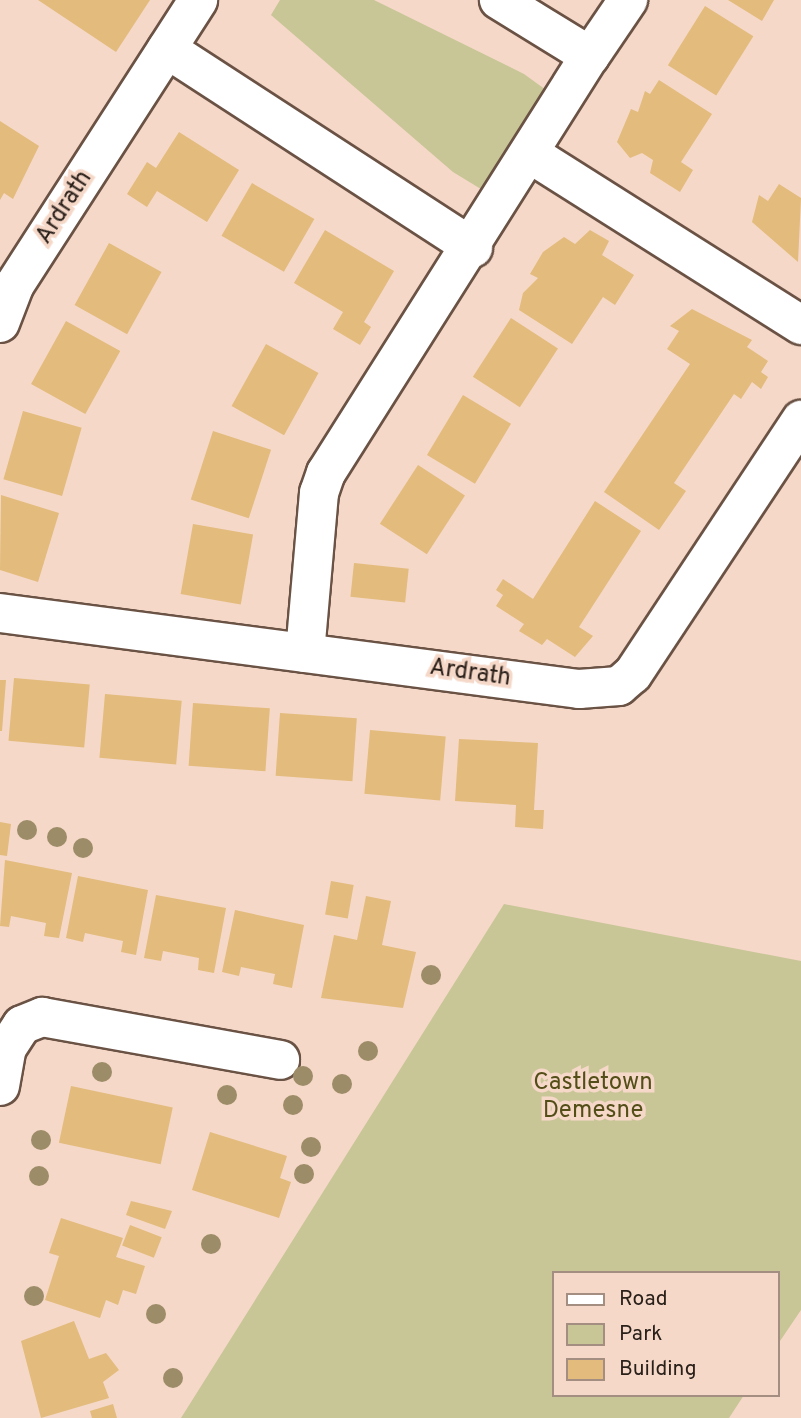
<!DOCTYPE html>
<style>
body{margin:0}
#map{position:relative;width:801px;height:1418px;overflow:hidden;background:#f5d8c8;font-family:Overpass,sans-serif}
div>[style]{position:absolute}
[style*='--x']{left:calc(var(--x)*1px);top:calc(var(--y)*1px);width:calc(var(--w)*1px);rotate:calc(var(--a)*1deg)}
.green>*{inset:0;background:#c8c596}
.building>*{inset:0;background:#e3bb7c;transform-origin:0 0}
.roads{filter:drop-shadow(2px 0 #6a5244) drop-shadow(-2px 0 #6a5244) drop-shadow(0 2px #6a5244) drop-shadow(0 -2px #6a5244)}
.street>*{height:38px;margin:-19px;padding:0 19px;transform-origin:19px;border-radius:19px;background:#fff}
.trees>*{width:20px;height:20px;margin:-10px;border-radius:50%;background:#9c8c67}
span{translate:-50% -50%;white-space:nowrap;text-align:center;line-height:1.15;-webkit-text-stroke:7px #f5d8c8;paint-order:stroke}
.street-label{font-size:24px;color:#2a201a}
.park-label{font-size:24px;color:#534e18}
.legend{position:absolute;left:552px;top:1271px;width:228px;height:126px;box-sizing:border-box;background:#f5d8c8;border:2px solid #a48e82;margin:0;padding:9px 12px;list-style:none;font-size:21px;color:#2a201a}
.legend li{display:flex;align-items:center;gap:14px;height:35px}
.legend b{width:35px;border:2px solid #a48e82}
</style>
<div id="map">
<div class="green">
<div style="clip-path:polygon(280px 0,374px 0,524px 74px,557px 98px,494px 197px,453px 172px,271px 15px)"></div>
<div style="clip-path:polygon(504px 904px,801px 961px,801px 1310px,778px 1344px,778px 1273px,554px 1273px,554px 1395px,744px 1395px,729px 1418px,181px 1418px)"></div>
</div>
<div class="building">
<div style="clip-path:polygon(38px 0,150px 0,116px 52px)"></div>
<div style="clip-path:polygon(728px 0,774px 0,762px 21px)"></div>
<div style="left:705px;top:6px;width:57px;height:70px;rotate:32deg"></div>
<div style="clip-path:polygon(659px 80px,712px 114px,681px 162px,693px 170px,680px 192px,650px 173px,653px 160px,642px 153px,630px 158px,617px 142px,631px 109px,638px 112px,645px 91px,650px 94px)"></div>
<div style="clip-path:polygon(0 121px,39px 146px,13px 199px,4px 193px,0 200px)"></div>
<div style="clip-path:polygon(179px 132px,239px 170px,207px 222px,157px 191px,147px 207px,127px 194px,147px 162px,156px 168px)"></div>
<div style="left:252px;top:183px;width:72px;height:61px;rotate:30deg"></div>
<div style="clip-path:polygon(779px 184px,801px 198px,798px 262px,752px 222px,759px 195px,768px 201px)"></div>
<div style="clip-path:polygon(325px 230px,394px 271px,364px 322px,371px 327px,360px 345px,333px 329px,343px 312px,294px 283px)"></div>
<div style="clip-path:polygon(590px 230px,609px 241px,602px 255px,634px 275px,615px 305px,603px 297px,572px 344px,519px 310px,523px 293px,538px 278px,530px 274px,543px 252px,564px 237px,575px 244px)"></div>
<div style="left:109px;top:243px;width:60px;height:71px;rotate:29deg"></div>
<div style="clip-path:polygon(692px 309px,752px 340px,747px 347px,768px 361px,761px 372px,768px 377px,761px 389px,752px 382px,741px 399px,734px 394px,674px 483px,686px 491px,659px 530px,604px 492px,690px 364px,667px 349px,679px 331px,670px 326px)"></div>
<div style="left:511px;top:318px;width:56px;height:70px;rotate:33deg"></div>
<div style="left:66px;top:321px;width:62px;height:72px;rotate:29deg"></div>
<div style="left:266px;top:344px;width:60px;height:71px;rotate:29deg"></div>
<div style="left:463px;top:395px;width:56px;height:70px;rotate:31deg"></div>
<div style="left:23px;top:411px;width:61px;height:71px;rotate:16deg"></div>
<div style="left:213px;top:431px;width:61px;height:72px;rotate:18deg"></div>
<div style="left:418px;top:465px;width:56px;height:70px;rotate:33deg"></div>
<div style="clip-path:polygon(1px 495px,59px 513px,38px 582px,0 570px)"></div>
<div style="clip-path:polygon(595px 501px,641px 531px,579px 627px,593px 636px,575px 657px,547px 639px,542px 645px,519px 631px,524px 624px,496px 606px,503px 595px,496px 590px,503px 579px,533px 599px)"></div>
<div style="left:193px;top:524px;width:61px;height:71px;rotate:10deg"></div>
<div style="left:354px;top:563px;width:55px;height:34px;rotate:6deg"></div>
<div style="left:14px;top:678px;width:76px;height:63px;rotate:5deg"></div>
<div style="clip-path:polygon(0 680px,6px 680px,2px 731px,0 731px)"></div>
<div style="left:105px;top:694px;width:77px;height:64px;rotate:5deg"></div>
<div style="left:193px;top:703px;width:77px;height:63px;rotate:4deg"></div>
<div style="left:280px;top:713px;width:77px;height:63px;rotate:4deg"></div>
<div style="left:370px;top:730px;width:76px;height:64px;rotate:5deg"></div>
<div style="clip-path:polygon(459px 739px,538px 743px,534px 810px,544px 810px,543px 829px,515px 827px,516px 805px,455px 801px)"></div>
<div style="clip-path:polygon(0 822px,11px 824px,7px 856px,0 855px)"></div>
<div style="clip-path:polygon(5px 860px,72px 873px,59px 938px,44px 936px,46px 923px,11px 916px,9px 927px,0 926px)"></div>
<div style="clip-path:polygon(78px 876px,148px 890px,136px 955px,121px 952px,123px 941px,85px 933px,83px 942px,66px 938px)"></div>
<div style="left:331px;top:881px;width:23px;height:34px;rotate:10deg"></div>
<div style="clip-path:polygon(156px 895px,226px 908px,214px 973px,198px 970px,199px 958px,163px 951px,161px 961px,144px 958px)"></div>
<div style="clip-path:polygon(366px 896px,391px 901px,382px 945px,416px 952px,403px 1008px,321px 998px,334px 935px,357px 940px)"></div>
<div style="clip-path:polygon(235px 910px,304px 925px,292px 988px,273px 984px,275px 974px,241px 967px,239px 976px,222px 972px)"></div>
<div style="left:71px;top:1086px;width:104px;height:58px;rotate:12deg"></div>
<div style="clip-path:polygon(210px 1132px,287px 1156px,280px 1178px,291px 1182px,279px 1218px,192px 1190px)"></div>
<div style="clip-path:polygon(131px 1201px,172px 1211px,165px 1229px,126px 1215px)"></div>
<div style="clip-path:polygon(61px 1218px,123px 1238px,116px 1257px,145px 1266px,136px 1294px,123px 1290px,118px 1305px,106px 1300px,100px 1318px,45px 1300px,59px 1256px,49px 1253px)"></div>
<div style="left:130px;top:1225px;width:34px;height:22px;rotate:21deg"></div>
<div style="clip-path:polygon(74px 1321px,89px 1359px,106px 1353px,119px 1370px,103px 1382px,109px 1398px,41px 1418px,21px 1341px)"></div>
<div style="clip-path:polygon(113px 1404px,117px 1418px,92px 1418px,90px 1411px)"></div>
</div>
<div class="roads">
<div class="street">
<div style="--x:167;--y:49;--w:365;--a:33"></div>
<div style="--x:590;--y:56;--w:68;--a:-55.8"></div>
<div style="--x:529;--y:153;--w:322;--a:32.3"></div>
<div style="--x:0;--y:323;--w:40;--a:-69"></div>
<div style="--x:14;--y:286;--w:340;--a:-57.2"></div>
<div style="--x:0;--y:613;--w:584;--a:7.48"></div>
<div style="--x:579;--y:689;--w:40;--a:-4.3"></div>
<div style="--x:619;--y:686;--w:18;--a:-41"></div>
<div style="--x:633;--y:674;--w:305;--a:-56.5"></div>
<div style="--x:305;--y:653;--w:161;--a:-85"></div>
<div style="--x:319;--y:493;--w:21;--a:-71"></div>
<div style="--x:326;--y:473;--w:494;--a:-57.7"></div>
<div style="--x:590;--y:56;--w:107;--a:-148.4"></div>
<div style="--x:0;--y:1086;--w:39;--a:-80"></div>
<div style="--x:7;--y:1048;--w:27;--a:-57"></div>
<div style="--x:22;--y:1025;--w:22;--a:-22"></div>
<div style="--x:42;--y:1017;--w:242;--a:10.2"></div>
</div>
</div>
<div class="trees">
<div style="left:27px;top:830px"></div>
<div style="left:57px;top:837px"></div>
<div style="left:83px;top:848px"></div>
<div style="left:431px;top:975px"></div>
<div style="left:368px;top:1051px"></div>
<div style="left:102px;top:1072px"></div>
<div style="left:303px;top:1076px"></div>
<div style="left:342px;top:1084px"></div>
<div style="left:227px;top:1095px"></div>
<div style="left:293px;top:1105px"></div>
<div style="left:41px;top:1140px"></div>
<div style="left:311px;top:1147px"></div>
<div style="left:304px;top:1174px"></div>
<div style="left:39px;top:1176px"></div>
<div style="left:211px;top:1244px"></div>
<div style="left:34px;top:1296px"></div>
<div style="left:156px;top:1314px"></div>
<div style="left:173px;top:1378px"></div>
</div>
<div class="street-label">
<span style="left:65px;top:208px;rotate:-57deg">Ardrath</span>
<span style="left:470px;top:674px;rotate:8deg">Ardrath</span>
</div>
<div class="park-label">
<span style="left:593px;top:1098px">Castletown<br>Demesne</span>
</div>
<ul class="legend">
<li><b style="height:9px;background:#fff"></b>Road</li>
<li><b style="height:19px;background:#c8c596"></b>Park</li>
<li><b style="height:19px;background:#e3bb7c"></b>Building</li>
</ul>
</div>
